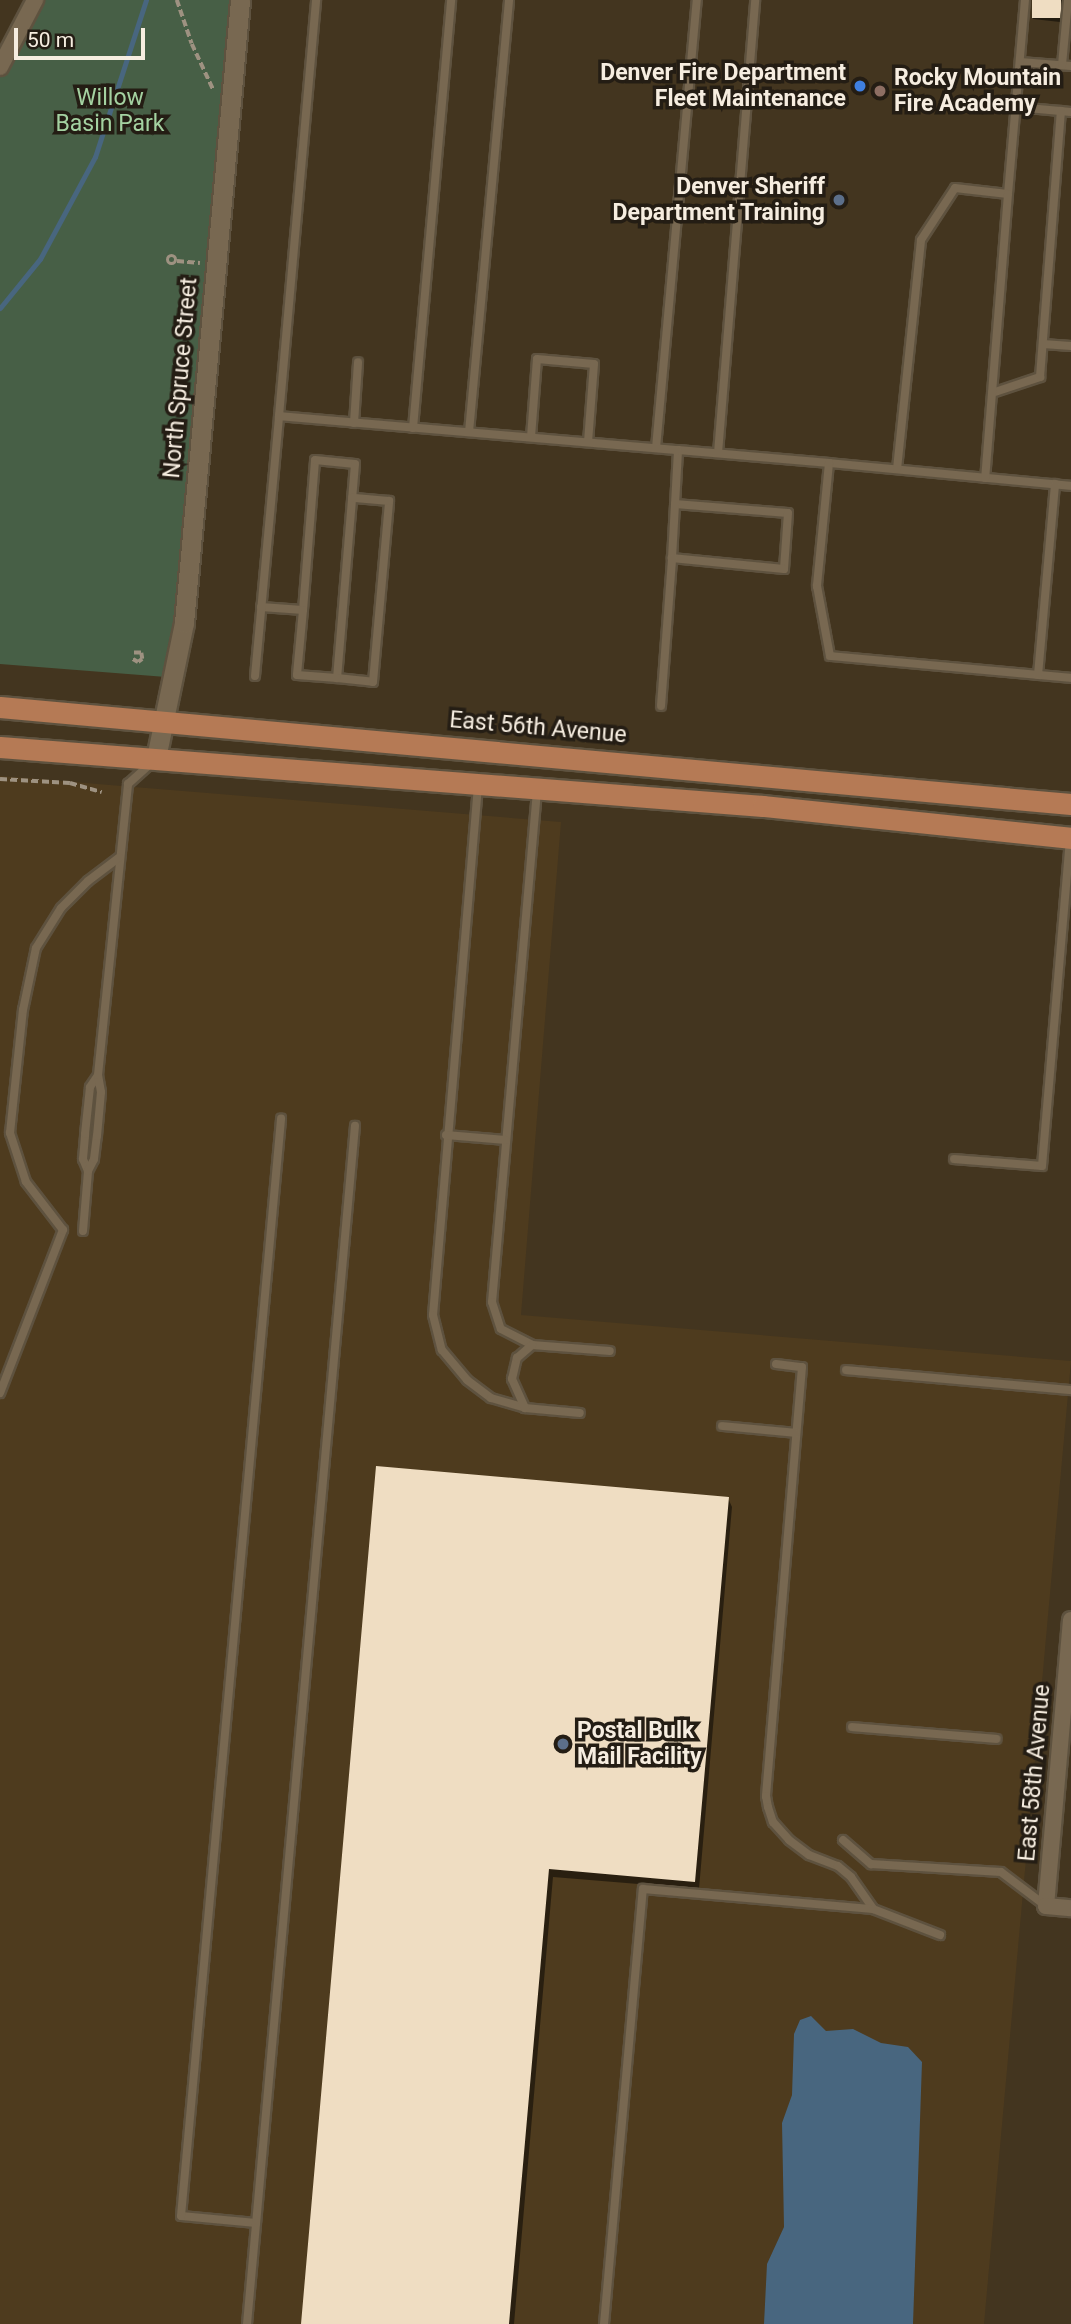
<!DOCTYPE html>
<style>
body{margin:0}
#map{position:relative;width:1071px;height:2324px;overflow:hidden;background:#43351f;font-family:Roboto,sans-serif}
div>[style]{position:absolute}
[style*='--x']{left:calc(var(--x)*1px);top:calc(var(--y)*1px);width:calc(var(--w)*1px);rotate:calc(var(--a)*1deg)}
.built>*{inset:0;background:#4e3b1e}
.green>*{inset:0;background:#475f46}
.water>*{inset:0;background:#48667f}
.shadow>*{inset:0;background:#0007}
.stream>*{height:5px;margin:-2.5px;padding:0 2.5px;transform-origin:2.5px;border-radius:2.5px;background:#48667f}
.building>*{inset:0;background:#efddc2;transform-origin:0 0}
.path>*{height:3.5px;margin-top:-1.75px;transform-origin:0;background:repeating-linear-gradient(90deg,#9e9281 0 7px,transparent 0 10.5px)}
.path>.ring{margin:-1.75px;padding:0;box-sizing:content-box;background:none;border:3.5px solid #9e9281;border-radius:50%}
.roads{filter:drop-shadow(2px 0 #5e523f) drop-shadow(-2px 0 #5e523f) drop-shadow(0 2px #5e523f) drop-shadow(0 -2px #5e523f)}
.service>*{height:8px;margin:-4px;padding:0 4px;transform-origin:4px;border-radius:4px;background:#786851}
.minor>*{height:16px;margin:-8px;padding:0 8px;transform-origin:8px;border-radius:8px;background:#786851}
.tertiary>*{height:19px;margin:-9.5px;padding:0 9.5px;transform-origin:9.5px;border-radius:9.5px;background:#786851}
.primary>*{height:21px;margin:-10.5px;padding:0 10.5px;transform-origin:10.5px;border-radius:10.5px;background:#b57a55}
.dots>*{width:19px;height:19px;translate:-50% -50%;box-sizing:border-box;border:4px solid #241d14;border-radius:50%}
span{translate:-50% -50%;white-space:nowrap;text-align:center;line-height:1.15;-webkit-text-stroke:7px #241d14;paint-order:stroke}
.poi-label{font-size:23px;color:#f6ede0;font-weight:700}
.right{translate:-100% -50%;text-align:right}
.left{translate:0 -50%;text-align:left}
.park-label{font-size:23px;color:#a4d2a1}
.street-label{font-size:23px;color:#f6ede0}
.scale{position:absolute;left:14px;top:28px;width:131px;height:32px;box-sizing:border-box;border:4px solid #f6ede0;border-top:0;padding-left:9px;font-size:21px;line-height:24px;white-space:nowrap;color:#f6ede0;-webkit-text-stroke:5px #241d14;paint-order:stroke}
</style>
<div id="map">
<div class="built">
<div style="clip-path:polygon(0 776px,561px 822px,521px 1315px,1071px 1361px,984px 2324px,0 2324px)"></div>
</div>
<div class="green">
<div style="clip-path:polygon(38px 0,231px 0,177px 613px,166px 677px,0 664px,0 74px)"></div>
</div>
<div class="water">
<div style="clip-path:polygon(811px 2016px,826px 2031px,853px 2029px,881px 2043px,908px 2047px,922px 2062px,913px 2324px,764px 2324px,767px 2264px,784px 2227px,782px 2123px,792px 2095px,794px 2034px,800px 2020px)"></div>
</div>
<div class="shadow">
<div style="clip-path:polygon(1034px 0,1063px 0,1060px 22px,1033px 19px)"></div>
<div style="clip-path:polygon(728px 1498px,732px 1507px,699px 1889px,553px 1877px,514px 2324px,302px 2324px)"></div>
</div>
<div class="stream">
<div style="--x:0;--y:308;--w:63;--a:-50.8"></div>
<div style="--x:40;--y:259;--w:116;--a:-61.7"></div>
<div style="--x:95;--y:157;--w:165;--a:-72"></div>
</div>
<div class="building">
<div style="left:1032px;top:0;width:29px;height:18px"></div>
<div style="clip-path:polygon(376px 1466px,729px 1497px,695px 1882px,549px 1869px,509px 2324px,301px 2324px)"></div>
</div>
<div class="path">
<div style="--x:177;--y:0;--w:46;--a:71.2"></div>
<div style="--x:192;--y:44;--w:50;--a:65"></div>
<div class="ring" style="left:167.5px;top:255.5px;width:5.5px;height:5.5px"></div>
<div style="--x:177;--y:261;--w:23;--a:5"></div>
<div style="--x:133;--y:659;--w:6;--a:31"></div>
<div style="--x:138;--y:662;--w:5;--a:-37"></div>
<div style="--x:142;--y:659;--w:6;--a:-99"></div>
<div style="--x:141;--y:653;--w:7;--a:180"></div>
<div style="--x:0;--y:779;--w:70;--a:3.3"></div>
<div style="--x:70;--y:783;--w:33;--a:16"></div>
</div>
<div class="roads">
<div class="service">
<div style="--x:1020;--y:62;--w:51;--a:4.5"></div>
<div style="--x:1062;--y:65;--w:65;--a:-84.7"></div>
<div style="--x:1017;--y:107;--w:54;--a:5.3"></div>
<div style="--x:1008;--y:194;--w:195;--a:-85"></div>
<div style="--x:1043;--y:344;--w:28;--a:4"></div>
<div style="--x:992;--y:393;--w:51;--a:-18.4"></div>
<div style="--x:1040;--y:377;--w:267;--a:-85.5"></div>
<div style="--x:279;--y:416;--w:418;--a:-84.9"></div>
<div style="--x:354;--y:423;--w:61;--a:-86.2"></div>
<div style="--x:413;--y:428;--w:430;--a:-84.9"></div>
<div style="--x:469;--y:432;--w:434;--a:-84.7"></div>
<div style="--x:531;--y:437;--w:78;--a:-85.6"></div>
<div style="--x:537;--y:359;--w:57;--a:5"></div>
<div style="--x:594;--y:364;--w:78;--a:94.4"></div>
<div style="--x:656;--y:448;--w:450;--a:-84.8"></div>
<div style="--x:718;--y:453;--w:455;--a:-85.3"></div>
<div style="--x:829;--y:463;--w:243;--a:5.4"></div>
<div style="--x:897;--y:469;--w:230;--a:-84"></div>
<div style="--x:921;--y:240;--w:62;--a:-56.8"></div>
<div style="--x:955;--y:188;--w:53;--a:6.5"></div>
<div style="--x:1008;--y:194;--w:285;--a:94.6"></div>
<div style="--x:675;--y:504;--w:113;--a:4.6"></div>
<div style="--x:788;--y:513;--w:56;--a:94.1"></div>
<div style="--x:784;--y:569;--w:113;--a:-174.4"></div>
<div style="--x:672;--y:558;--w:108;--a:-86.8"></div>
<div style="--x:678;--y:450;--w:152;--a:4.9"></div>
<div style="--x:829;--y:463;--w:124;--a:95.6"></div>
<div style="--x:817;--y:586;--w:71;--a:79.5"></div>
<div style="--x:830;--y:656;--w:242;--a:5.2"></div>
<div style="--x:261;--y:607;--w:42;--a:4.1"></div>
<div style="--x:303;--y:610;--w:150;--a:-85.4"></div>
<div style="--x:315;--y:460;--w:40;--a:5.7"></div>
<div style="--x:355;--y:464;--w:215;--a:94.8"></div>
<div style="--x:337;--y:678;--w:36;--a:6"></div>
<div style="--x:373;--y:682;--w:182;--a:-84.9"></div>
<div style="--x:389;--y:501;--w:37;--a:-175"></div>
<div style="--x:303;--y:610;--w:65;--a:95.3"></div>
<div style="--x:297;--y:675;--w:40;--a:4.3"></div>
<div style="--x:1038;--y:675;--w:192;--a:-84.9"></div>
<div style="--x:255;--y:676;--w:261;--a:-84.7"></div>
<div style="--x:279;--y:416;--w:400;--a:4.9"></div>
<div style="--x:661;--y:706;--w:148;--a:-85.7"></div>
<div style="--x:478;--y:786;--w:531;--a:94.86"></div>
<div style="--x:433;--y:1315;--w:36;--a:76"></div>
<div style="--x:442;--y:1350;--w:39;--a:50"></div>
<div style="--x:467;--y:1380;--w:30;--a:37"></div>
<div style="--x:491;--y:1398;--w:35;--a:16"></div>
<div style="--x:525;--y:1408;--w:55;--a:5.2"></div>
<div style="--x:537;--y:791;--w:513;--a:95.03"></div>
<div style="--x:492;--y:1302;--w:28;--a:72"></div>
<div style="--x:501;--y:1329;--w:35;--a:27"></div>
<div style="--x:532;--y:1345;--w:78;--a:4.4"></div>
<div style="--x:446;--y:1135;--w:60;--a:4.8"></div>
<div style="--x:954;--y:1159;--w:88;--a:4.5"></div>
<div style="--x:1042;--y:1166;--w:327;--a:-85.1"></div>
<div style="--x:88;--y:1171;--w:13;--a:-113"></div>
<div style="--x:83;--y:1159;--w:25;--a:-85"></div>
<div style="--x:85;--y:1134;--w:47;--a:-83.9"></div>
<div style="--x:90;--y:1087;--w:14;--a:-56"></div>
<div style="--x:83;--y:1231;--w:60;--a:-85.2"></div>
<div style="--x:88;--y:1171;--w:13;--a:-63"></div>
<div style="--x:94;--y:1159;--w:23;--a:-83"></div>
<div style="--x:97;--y:1136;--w:44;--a:-84.8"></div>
<div style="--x:101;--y:1092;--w:17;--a:-100"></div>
<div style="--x:98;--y:1075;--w:293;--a:-84.1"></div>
<div style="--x:128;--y:784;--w:31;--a:-42"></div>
<div style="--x:776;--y:1364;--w:26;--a:7"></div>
<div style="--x:802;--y:1367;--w:431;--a:94.8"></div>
<div style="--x:766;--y:1796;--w:11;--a:80"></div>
<div style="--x:768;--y:1807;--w:16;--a:72"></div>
<div style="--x:773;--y:1822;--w:24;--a:48"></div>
<div style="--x:789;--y:1840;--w:25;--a:37"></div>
<div style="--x:809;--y:1855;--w:31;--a:21"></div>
<div style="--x:838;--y:1866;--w:17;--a:40"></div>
<div style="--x:851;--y:1877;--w:39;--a:55"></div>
<div style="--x:846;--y:1370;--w:226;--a:5.1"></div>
<div style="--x:0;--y:1393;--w:175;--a:-68.9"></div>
<div style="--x:63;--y:1230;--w:61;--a:-127.6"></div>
<div style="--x:26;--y:1182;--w:52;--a:-108.1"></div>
<div style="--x:10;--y:1133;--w:124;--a:-84"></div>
<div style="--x:23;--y:1010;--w:63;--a:-78.2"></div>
<div style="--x:36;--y:948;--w:47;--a:-58"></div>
<div style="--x:61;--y:908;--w:38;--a:-45"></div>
<div style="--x:88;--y:881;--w:39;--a:-37"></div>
<div style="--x:525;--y:1408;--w:32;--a:-114"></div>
<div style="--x:512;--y:1379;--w:22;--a:-77"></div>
<div style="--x:517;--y:1358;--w:20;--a:-41"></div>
<div style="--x:722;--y:1426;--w:74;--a:5.4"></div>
<div style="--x:852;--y:1727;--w:145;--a:4.7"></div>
<div style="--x:843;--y:1840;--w:37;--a:41"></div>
<div style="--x:871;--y:1864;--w:130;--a:3.5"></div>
<div style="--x:1001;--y:1872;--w:56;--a:37.1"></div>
<div style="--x:256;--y:2223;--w:75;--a:-174.7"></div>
<div style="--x:181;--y:2216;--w:1102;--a:-84.79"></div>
<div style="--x:247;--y:2324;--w:1203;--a:-84.85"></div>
<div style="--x:604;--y:2324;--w:437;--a:-84.9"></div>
<div style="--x:643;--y:1889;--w:231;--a:5"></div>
<div style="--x:873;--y:1909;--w:72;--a:21.2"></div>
</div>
<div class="minor">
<div style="--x:0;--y:67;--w:76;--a:-62.4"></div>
<div style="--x:1071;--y:1620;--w:287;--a:95"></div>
<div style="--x:1046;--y:1906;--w:25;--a:5"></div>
</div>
<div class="tertiary">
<div style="--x:156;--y:758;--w:138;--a:-78.3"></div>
<div style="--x:184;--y:623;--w:626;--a:-84.86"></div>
</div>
<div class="primary">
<div style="--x:0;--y:707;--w:1075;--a:5.18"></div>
<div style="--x:0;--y:747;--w:765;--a:4.42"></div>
<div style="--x:763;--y:806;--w:310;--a:5.9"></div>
</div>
</div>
<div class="dots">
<div style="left:860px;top:86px;background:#3f7fe0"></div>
<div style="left:880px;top:91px;background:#8d6e63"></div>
<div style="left:839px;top:200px;background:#5c6f8a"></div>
<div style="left:563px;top:1744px;background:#5c6f8a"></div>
</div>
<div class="poi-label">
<span class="right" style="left:846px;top:86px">Denver Fire Department<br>Fleet Maintenance</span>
<span class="left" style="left:894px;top:91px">Rocky Mountain<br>Fire Academy</span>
<span class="right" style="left:825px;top:200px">Denver Sheriff<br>Department Training</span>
<span class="left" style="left:577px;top:1744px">Postal Bulk<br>Mail Facility</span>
</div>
<div class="park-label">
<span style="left:110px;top:111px">Willow<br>Basin Park</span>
</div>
<div class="street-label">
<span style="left:181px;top:378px;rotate:-85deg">North Spruce Street</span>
<span style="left:538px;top:728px;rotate:5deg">East 56th Avenue</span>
<span style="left:1035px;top:1773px;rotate:-85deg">East 58th Avenue</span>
</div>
<div class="scale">50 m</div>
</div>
